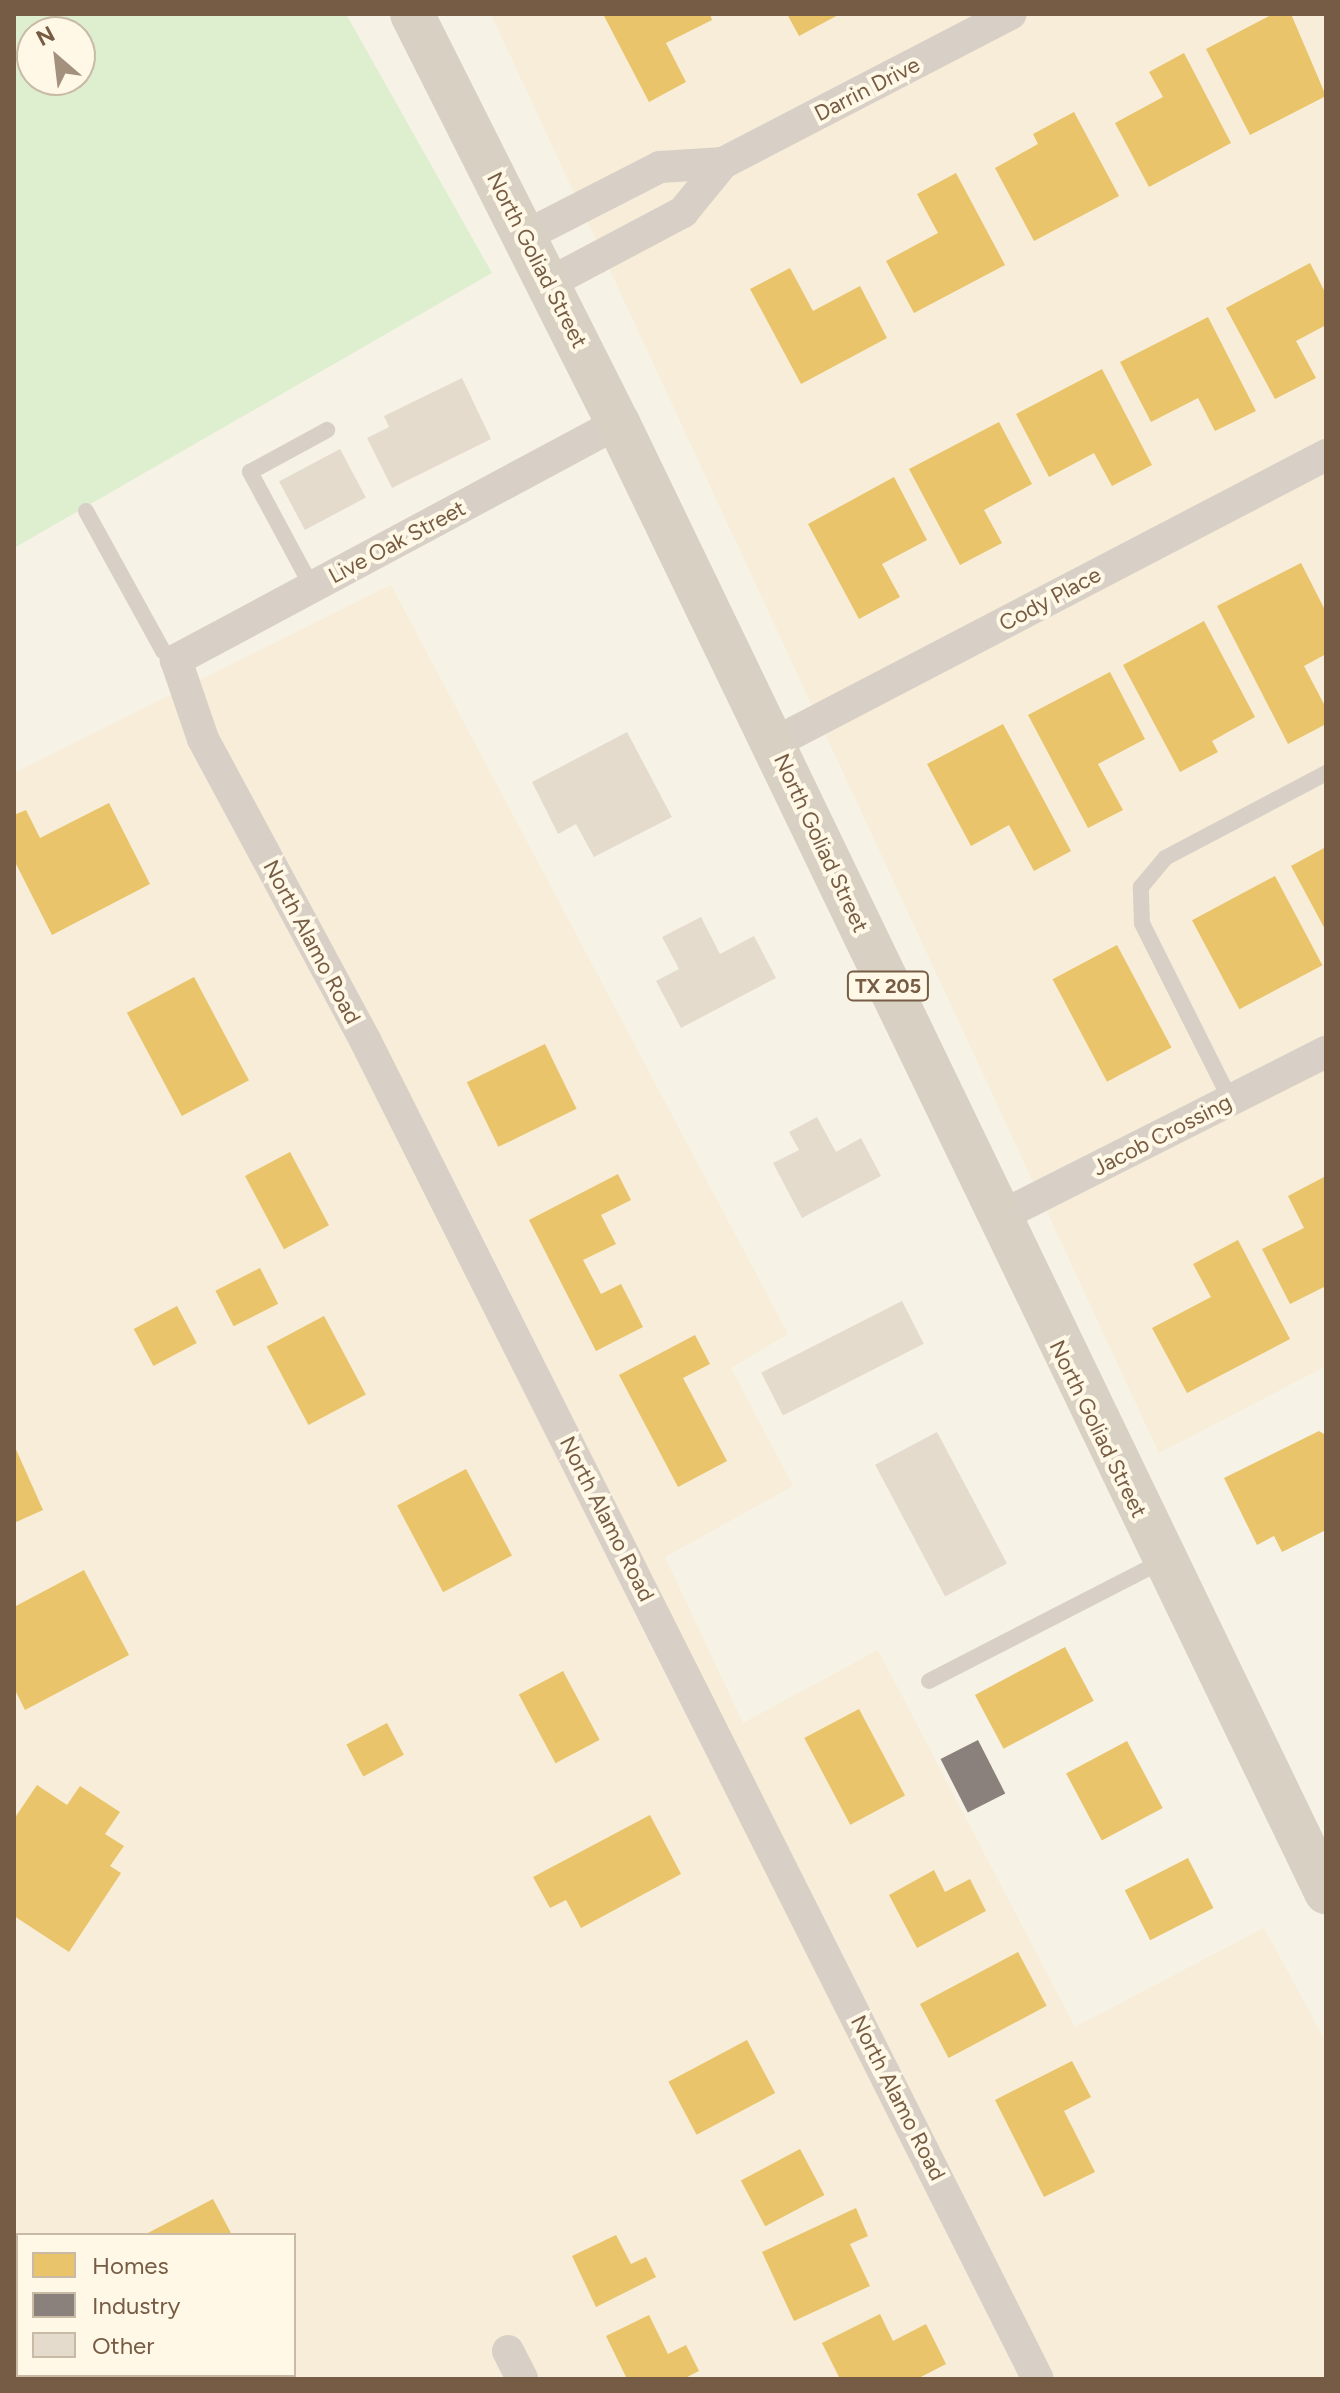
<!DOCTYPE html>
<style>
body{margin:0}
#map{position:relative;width:1340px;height:2393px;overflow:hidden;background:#f7f2e6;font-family:Figtree,sans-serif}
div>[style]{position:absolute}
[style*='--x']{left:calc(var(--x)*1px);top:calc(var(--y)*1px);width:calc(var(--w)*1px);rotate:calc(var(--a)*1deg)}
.residential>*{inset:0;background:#f7edd8}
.green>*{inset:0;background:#deefcf}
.homes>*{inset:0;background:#e9c46a;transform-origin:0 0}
.industry>*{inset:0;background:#8a817c;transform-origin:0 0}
.building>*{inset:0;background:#e4dbcd;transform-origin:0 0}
.lane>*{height:16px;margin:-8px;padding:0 8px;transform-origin:8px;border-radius:8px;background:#d8d0c7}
.street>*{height:32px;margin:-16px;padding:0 16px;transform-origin:16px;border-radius:16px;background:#d8d0c7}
.primary>*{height:44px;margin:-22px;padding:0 22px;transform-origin:22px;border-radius:22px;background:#d8d0c2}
span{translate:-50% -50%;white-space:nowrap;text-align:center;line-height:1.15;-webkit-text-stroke:8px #fff8e6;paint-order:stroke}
.shield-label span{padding:2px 6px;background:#fff8e6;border:2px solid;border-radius:6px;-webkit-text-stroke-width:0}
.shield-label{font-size:20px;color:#765c44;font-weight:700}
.street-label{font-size:22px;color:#765c44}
.frame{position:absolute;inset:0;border:16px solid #765c44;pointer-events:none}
.legend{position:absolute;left:16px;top:2233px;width:280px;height:144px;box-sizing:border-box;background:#fff8e6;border:2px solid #c8baa5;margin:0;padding:10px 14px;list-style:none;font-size:24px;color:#765c44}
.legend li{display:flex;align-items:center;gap:16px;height:40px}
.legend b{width:40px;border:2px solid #c8baa5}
.north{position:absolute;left:16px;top:16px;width:80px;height:80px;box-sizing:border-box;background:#fff8e6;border:2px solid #c8baa5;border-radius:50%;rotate:332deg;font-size:22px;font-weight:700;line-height:32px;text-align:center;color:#765c44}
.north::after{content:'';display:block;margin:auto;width:28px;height:36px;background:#a3907d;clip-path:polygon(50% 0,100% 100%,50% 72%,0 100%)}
</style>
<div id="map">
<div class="residential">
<div style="clip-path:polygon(491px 14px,1326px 14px,1326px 1366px,1159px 1453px)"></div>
<div style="clip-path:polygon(391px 585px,788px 1334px,731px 1368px,793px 1486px,665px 1557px,743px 1723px,878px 1650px,1075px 2027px,1264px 1928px,1326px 2042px,1326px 2379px,35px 2379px,294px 2375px,294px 2235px,18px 2235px,18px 2344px,14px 2335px,14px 773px)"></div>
</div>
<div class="green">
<div style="clip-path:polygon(evenodd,14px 14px,346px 14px,492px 273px,14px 548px,14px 14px,32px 32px,80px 32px,80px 80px,32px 80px,32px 32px)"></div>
</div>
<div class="homes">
<div style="clip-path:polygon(603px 14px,710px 14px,712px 20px,666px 43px,686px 82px,649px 102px)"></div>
<div style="clip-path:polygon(787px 14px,840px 14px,799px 36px)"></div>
<div style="clip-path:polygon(1273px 14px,1291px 14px,1326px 96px,1250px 135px,1206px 49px)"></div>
<div style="clip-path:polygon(1184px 53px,1231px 143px,1149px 187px,1115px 123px,1163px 97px,1149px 72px)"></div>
<div style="clip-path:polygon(1074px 112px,1119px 196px,1034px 241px,995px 168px,1038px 144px,1033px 134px)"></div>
<div style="clip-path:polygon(956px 173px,1005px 265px,914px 313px,886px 261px,938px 233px,917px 194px)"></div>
<div style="clip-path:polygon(1310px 263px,1326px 294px,1326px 325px,1296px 341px,1316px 378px,1275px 399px,1226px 308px)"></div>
<div style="clip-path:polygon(790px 268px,813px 311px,860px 286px,887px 338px,801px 384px,750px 289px)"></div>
<div style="clip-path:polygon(1208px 317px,1256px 411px,1215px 431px,1198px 398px,1151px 422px,1120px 362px)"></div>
<div style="clip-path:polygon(1102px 369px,1152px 465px,1112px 486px,1094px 453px,1049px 477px,1016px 414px)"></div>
<div style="clip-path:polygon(999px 422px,1032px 484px,984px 510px,1002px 543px,960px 565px,909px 469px)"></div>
<div style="clip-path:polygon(894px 477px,927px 540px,882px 564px,900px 597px,859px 619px,808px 524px)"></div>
<div style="clip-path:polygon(1301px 563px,1326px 612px,1326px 654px,1304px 666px,1326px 708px,1326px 724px,1288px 744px,1217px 606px)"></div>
<div style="clip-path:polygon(1204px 621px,1255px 717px,1212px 741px,1218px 752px,1180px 772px,1123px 665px)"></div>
<div style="clip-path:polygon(1110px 672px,1145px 739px,1098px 764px,1123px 810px,1088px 828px,1028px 715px)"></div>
<div style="clip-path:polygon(1003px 724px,1071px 851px,1034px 871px,1009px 825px,971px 846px,927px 764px)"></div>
<div style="clip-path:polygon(109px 803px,150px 884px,52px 935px,14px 860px,14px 815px,26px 810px,40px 838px)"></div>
<div style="clip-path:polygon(1326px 847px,1326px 931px,1291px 866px)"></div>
<div style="left:1275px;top:876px;width:101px;height:94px;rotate:62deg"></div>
<div style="left:1117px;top:945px;width:116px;height:73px;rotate:62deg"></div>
<div style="left:194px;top:977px;width:117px;height:76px;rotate:62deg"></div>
<div style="left:545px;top:1044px;width:72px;height:87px;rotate:64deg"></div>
<div style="left:290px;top:1152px;width:83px;height:51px;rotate:62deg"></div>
<div style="clip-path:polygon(618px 1174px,631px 1200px,601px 1215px,616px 1244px,583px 1260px,601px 1294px,621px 1284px,643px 1327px,596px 1351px,529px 1220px)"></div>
<div style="clip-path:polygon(1326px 1176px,1326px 1286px,1290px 1304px,1262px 1249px,1304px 1228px,1288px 1196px)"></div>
<div style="clip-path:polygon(1238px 1240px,1290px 1339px,1187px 1393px,1152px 1328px,1211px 1297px,1193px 1264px)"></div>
<div style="left:260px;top:1268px;width:40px;height:50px;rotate:63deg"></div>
<div style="left:177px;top:1306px;width:42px;height:49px;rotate:62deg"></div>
<div style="left:324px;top:1316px;width:89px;height:65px;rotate:62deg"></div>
<div style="clip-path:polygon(695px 1335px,710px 1364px,683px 1378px,727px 1461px,678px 1487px,619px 1375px)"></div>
<div style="clip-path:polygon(1319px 1431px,1326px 1435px,1326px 1530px,1282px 1552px,1274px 1536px,1257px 1545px,1224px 1478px)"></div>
<div style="clip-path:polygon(14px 1445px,43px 1510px,14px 1523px)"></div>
<div style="left:466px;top:1469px;width:98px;height:78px;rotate:62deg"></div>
<div style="clip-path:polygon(84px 1570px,129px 1655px,25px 1710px,14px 1688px,14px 1607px)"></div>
<div style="left:1065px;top:1647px;width:61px;height:102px;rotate:62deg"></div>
<div style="left:563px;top:1671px;width:78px;height:50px;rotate:62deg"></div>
<div style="left:859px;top:1709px;width:98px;height:62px;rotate:62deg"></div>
<div style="left:387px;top:1723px;width:36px;height:46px;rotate:62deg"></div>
<div style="left:1127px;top:1741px;width:76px;height:69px;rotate:62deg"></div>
<div style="clip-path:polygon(37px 1785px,67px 1805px,80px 1786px,120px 1812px,105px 1834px,124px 1846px,110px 1866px,121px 1873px,69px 1952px,14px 1916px,14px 1819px)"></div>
<div style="clip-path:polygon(650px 1815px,681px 1874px,581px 1928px,566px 1900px,550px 1908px,533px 1877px)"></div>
<div style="left:1188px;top:1858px;width:56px;height:71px;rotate:63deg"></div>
<div style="clip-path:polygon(934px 1870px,945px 1892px,970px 1879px,986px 1911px,917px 1948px,889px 1895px)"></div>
<div style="left:1018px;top:1952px;width:61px;height:111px;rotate:62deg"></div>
<div style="left:747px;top:2040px;width:60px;height:89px;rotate:62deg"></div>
<div style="clip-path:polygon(1072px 2061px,1091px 2097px,1064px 2111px,1095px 2172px,1044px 2197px,995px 2100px)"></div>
<div style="left:800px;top:2149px;width:52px;height:67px;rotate:62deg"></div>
<div style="clip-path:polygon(213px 2199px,232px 2235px,144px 2235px)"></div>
<div style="clip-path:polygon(856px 2208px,868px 2236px,850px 2244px,870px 2286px,794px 2321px,762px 2252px)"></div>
<div style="clip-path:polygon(616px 2235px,631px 2264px,646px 2257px,656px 2277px,596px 2307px,572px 2256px)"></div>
<div style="clip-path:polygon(880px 2314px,893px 2341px,926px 2324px,946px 2364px,917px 2379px,840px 2379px,822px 2343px)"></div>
<div style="clip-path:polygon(649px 2315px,668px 2354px,686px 2345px,699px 2371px,683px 2379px,627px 2379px,606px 2336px)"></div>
<div style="clip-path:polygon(186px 2375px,255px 2375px,248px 2379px)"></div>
</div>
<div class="industry">
<div style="left:978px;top:1740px;width:60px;height:42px;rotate:63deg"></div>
</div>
<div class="building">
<div style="clip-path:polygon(462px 378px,491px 439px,392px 488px,367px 438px,389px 427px,384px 416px)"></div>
<div style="left:340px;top:449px;width:55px;height:69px;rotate:62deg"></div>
<div style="clip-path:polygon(627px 732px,672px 817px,594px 857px,576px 824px,558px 834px,532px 782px)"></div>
<div style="clip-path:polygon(701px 917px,720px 954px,754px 936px,776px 978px,681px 1028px,656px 981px,679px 969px,662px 937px)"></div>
<div style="clip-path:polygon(817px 1117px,836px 1152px,861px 1138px,881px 1176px,802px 1218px,773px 1163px,799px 1150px,789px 1132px)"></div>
<div style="left:902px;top:1301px;width:48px;height:158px;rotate:63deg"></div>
<div style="left:937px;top:1432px;width:149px;height:70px;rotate:62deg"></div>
</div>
<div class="lane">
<div style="--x:86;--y:511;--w:160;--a:61.2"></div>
<div style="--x:163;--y:651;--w:16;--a:35"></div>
<div style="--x:312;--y:587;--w:131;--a:-118.3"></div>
<div style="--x:250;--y:472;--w:88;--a:-28.6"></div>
<div style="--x:1231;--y:1101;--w:199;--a:-116.6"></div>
<div style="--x:1142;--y:923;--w:36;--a:-92"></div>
<div style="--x:1141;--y:887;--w:38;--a:-50"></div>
<div style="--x:1165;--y:858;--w:182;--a:-27.8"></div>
<div style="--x:929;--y:1681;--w:262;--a:-27.2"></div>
<div style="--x:14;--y:2376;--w:4;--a:56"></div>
</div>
<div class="street">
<div style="--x:525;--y:236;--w:152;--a:-27.1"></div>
<div style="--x:660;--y:167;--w:63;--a:-3.6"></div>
<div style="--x:549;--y:283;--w:152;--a:-27.9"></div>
<div style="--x:683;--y:212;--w:63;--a:-50.8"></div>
<div style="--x:723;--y:163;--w:324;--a:-27.4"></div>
<div style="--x:618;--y:423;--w:502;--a:151.8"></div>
<div style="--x:176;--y:660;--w:83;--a:71.1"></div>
<div style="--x:203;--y:739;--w:344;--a:61.7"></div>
<div style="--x:366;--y:1042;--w:1496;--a:63.32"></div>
<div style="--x:774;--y:743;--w:623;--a:-27.55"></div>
<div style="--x:997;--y:1218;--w:369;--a:-26.8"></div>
<div style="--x:508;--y:2351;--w:31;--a:63"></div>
</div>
<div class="primary">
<div style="--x:412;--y:14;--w:458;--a:63.3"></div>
<div style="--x:618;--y:423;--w:1631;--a:64.27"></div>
</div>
<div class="shield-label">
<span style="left:888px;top:986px">TX 205</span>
</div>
<div class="street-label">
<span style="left:867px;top:89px;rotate:-27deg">Darrin Drive</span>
<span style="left:537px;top:260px;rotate:63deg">North Goliad Street</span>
<span style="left:397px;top:542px;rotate:-28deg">Live Oak Street</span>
<span style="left:1050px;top:599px;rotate:-28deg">Cody Place</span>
<span style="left:821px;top:843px;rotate:65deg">North Goliad Street</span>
<span style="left:312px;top:942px;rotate:62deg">North Alamo Road</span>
<span style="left:1162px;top:1135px;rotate:-27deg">Jacob Crossing</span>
<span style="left:1098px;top:1429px;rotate:64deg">North Goliad Street</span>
<span style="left:607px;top:1519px;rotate:63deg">North Alamo Road</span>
<span style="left:898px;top:2098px;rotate:63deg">North Alamo Road</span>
</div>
<div class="frame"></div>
<ul class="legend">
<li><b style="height:22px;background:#e9c46a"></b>Homes</li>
<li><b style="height:22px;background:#8a817c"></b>Industry</li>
<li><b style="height:22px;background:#e4dbcd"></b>Other</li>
</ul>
<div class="north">N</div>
</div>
